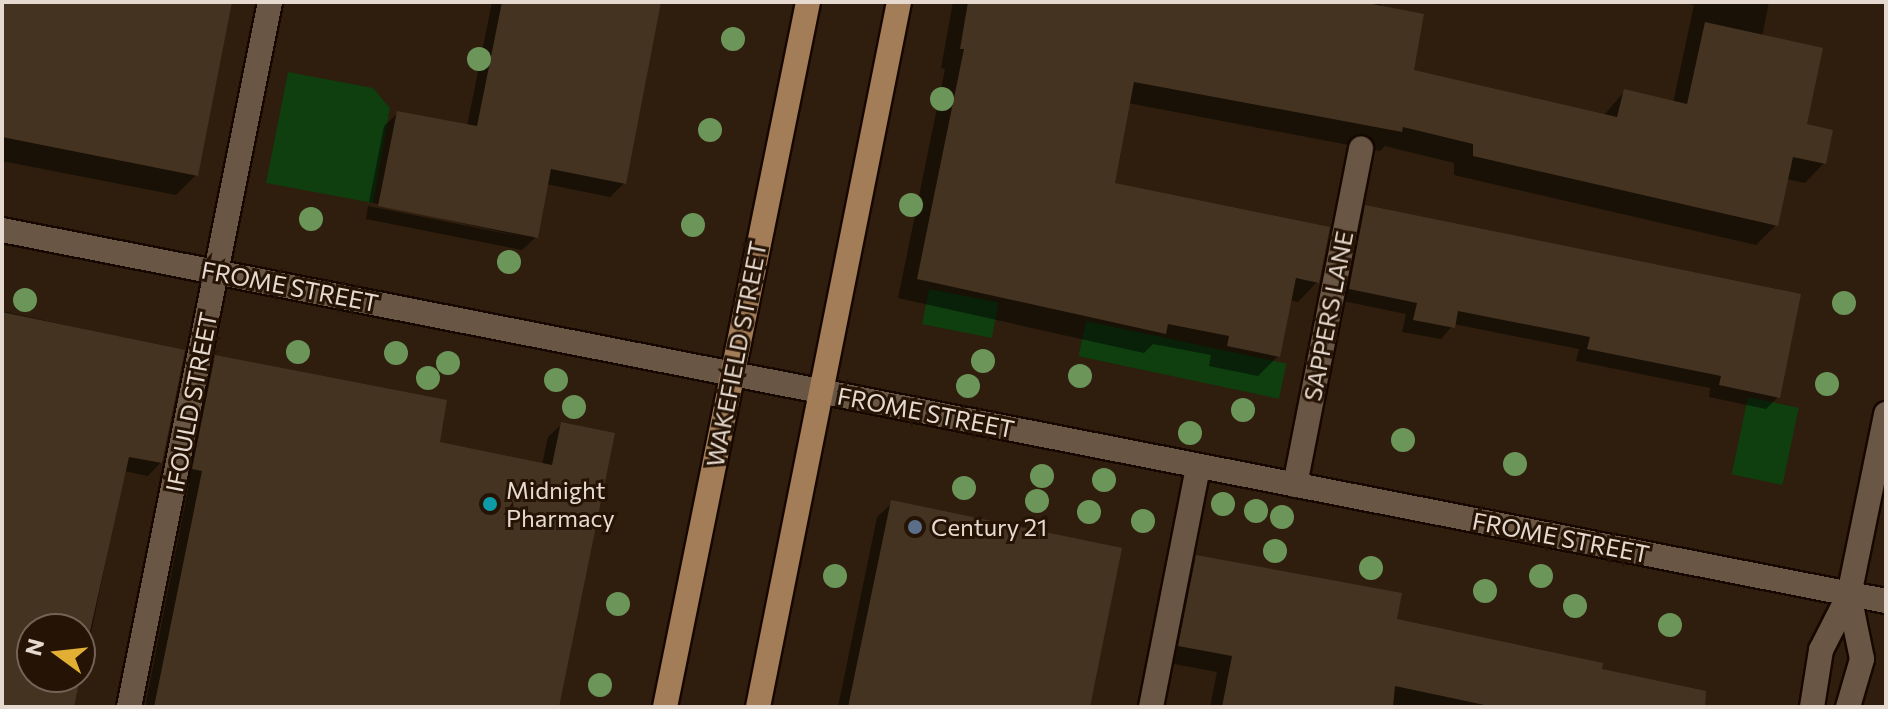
<!DOCTYPE html>
<style>
body{margin:0}
#map{position:relative;width:1888px;height:709px;overflow:hidden;background:#2f1e0d;font-family:Commissioner,sans-serif}
div>[style]{position:absolute}
[style*='--x']{left:calc(var(--x)*1px);top:calc(var(--y)*1px);width:calc(var(--w)*1px);rotate:calc(var(--a)*1deg)}
.green>*{inset:0;background:#0f3e0f;transform-origin:0 0}
.shadow>*{inset:0;background:#0007}
.building>*{inset:0;background:#453322}
.roads{filter:drop-shadow(2px 0 #160700) drop-shadow(-2px 0 #160700) drop-shadow(0 2px #160700) drop-shadow(0 -2px #160700)}
.minor>*{height:24px;margin:-12px;padding:0 12px;transform-origin:12px;border-radius:12px;background:#695644}
.major>*{height:24px;margin:-12px;padding:0 12px;transform-origin:12px;border-radius:12px;background:#a37c58}
.trees>*{width:24px;height:24px;margin:-12px;border-radius:50%;background:#6c955a}
.dots>*{width:22px;height:22px;translate:-50% -50%;box-sizing:border-box;border:4px solid #251405;border-radius:50%}
span{translate:-50% -50%;white-space:nowrap;text-align:center;line-height:1.15;-webkit-text-stroke:6px #251405;paint-order:stroke}
.street-label{font-size:24px;color:#e6dad0}
.poi-label{font-size:24px;color:#e6dad0}
.left{translate:0 -50%;text-align:left}
.frame{position:absolute;inset:0;border:4px solid #e6dad0;pointer-events:none}
.north{position:absolute;left:16px;top:613px;width:80px;height:80px;box-sizing:border-box;background:#251405;border:2px solid #726356;border-radius:50%;rotate:285deg;font-size:22px;font-weight:700;line-height:32px;text-align:center;color:#e6dad0}
.north::after{content:'';display:block;margin:auto;width:28px;height:36px;background:#e1af34;clip-path:polygon(50% 0,100% 100%,50% 72%,0 100%)}
</style>
<div id="map">
<div class="green">
<div style="clip-path:polygon(288px 72px,373px 88px,390px 108px,373px 203px,266px 183px)"></div>
<div style="left:929px;top:289px;width:71px;height:36px;rotate:11deg"></div>
<div style="left:1086px;top:321px;width:205px;height:36px;rotate:12deg"></div>
<div style="left:1748px;top:397px;width:52px;height:79px;rotate:12deg"></div>
</div>
<div class="shadow">
<div style="clip-path:polygon(2px 2px,230px 2px,196px 175px,176px 195px,2px 161px)"></div>
<div style="clip-path:polygon(492px 2px,643px 2px,624px 183px,610px 197px,546px 184px,536px 237px,522px 250px,366px 219px,368px 206px,528px 238px,369px 202px,384px 126px,398px 113px,467px 126px)"></div>
<div style="clip-path:polygon(953px 2px,1380px 2px,1411px 72px,1603px 116px,1624px 92px,1673px 103px,1694px 5px,1679px 2px,1769px 2px,1762px 37px,1824px 163px,1805px 183px,1786px 179px,1776px 225px,1756px 245px,1454px 175px,1454px 163px,1385px 146px,1380px 151px,1128px 103px,1112px 185px,1317px 282px,1298px 302px,1289px 300px,1278px 356px,1258px 376px,1209px 366px,1211px 355px,1153px 344px,1144px 353px,898px 298px,945px 69px,941px 68px)"></div>
<div style="clip-path:polygon(1366px 207px,1778px 397px,1766px 409px,1709px 397px,1710px 388px,1576px 361px,1579px 349px,1454px 324px,1441px 339px,1402px 332px,1406px 314px,1338px 300px,1354px 219px)"></div>
<div style="clip-path:polygon(2px 311px,183px 351px,161px 462px,148px 476px,124px 471px,85px 663px,80px 668px,80px 629px,32px 629px,32px 677px,78px 677px,72px 707px,2px 707px)"></div>
<div style="clip-path:polygon(215px 358px,437px 443px,542px 465px,548px 437px,562px 424px,557px 707px,145px 707px,189px 484px,179px 482px,202px 371px)"></div>
<div style="clip-path:polygon(892px 503px,1088px 707px,838px 707px,877px 517px)"></div>
<div style="clip-path:polygon(1197px 557px,1395px 621px,1600px 670px,1695px 707px,1398px 707px,1337px 694px,1334px 707px,1210px 707px,1217px 672px,1163px 662px,1180px 574px)"></div>
</div>
<div class="building">
<div style="clip-path:polygon(2px 2px,232px 2px,198px 176px,2px 137px)"></div>
<div style="clip-path:polygon(502px 2px,661px 2px,626px 184px,551px 169px,538px 238px,378px 206px,397px 111px,477px 126px)"></div>
<div style="clip-path:polygon(968px 2px,1362px 2px,1424px 14px,1414px 70px,1617px 117px,1624px 89px,1687px 104px,1705px 22px,1823px 48px,1807px 124px,1833px 130px,1826px 164px,1793px 157px,1778px 226px,1473px 156px,1473px 144px,1403px 127px,1402px 132px,1134px 82px,1115px 183px,1330px 227px,1319px 283px,1296px 278px,1280px 357px,1227px 346px,1229px 336px,1168px 324px,1166px 334px,917px 279px,964px 49px,960px 49px)"></div>
<div style="clip-path:polygon(1365px 205px,1801px 294px,1780px 398px,1719px 385px,1721px 376px,1587px 349px,1590px 337px,1458px 311px,1455px 328px,1413px 320px,1417px 303px,1349px 289px)"></div>
<div style="clip-path:polygon(2px 312px,185px 350px,162px 463px,129px 457px,80px 676px,80px 629px,32px 629px,32px 677px,80px 677px,74px 707px,2px 707px)"></div>
<div style="clip-path:polygon(215px 355px,447px 400px,440px 442px,552px 465px,561px 422px,615px 433px,559px 707px,154px 707px,202px 471px,192px 469px)"></div>
<div style="clip-path:polygon(891px 500px,1122px 548px,1090px 707px,848px 707px)"></div>
<div style="clip-path:polygon(1196px 555px,1402px 593px,1397px 619px,1603px 663px,1602px 669px,1706px 691px,1705px 707px,1494px 707px,1395px 686px,1393px 707px,1222px 707px,1232px 656px,1178px 646px)"></div>
</div>
<div class="roads">
<div class="minor">
<div style="--x:2;--y:230;--w:1920;--a:11.14"></div>
<div style="--x:1295;--y:485;--w:343;--a:-78.9"></div>
<div style="--x:129;--y:707;--w:719;--a:-78.69"></div>
<div style="--x:1151;--y:707;--w:245;--a:-78.9"></div>
<div style="--x:1812;--y:707;--w:58;--a:-81"></div>
<div style="--x:1821;--y:650;--w:62;--a:-63"></div>
<div style="--x:1849;--y:595;--w:185;--a:-78.4"></div>
<div style="--x:1848;--y:707;--w:50;--a:-73.7"></div>
<div style="--x:1862;--y:659;--w:65;--a:-101.5"></div>
</div>
<div class="major">
<div style="--x:665;--y:707;--w:719;--a:-78.53"></div>
<div style="--x:758;--y:707;--w:719;--a:-78.69"></div>
</div>
</div>
<div class="trees">
<div style="left:733px;top:39px"></div>
<div style="left:479px;top:59px"></div>
<div style="left:942px;top:99px"></div>
<div style="left:710px;top:130px"></div>
<div style="left:911px;top:205px"></div>
<div style="left:311px;top:219px"></div>
<div style="left:693px;top:225px"></div>
<div style="left:509px;top:262px"></div>
<div style="left:25px;top:300px"></div>
<div style="left:1844px;top:303px"></div>
<div style="left:298px;top:352px"></div>
<div style="left:396px;top:353px"></div>
<div style="left:983px;top:361px"></div>
<div style="left:448px;top:363px"></div>
<div style="left:1080px;top:376px"></div>
<div style="left:428px;top:378px"></div>
<div style="left:556px;top:380px"></div>
<div style="left:1827px;top:384px"></div>
<div style="left:968px;top:386px"></div>
<div style="left:574px;top:407px"></div>
<div style="left:1243px;top:410px"></div>
<div style="left:1190px;top:433px"></div>
<div style="left:1403px;top:440px"></div>
<div style="left:1515px;top:464px"></div>
<div style="left:1042px;top:476px"></div>
<div style="left:1104px;top:480px"></div>
<div style="left:964px;top:488px"></div>
<div style="left:1037px;top:501px"></div>
<div style="left:1223px;top:504px"></div>
<div style="left:1256px;top:511px"></div>
<div style="left:1089px;top:512px"></div>
<div style="left:1282px;top:517px"></div>
<div style="left:1143px;top:521px"></div>
<div style="left:1275px;top:551px"></div>
<div style="left:1371px;top:568px"></div>
<div style="left:835px;top:576px"></div>
<div style="left:1541px;top:576px"></div>
<div style="left:1485px;top:591px"></div>
<div style="left:618px;top:604px"></div>
<div style="left:1575px;top:606px"></div>
<div style="left:1670px;top:625px"></div>
<div style="left:600px;top:685px"></div>
</div>
<div class="dots">
<div style="left:490px;top:504px;background:#0f9aa8"></div>
<div style="left:915px;top:527px;background:#5c6f8a"></div>
</div>
<div class="street-label">
<span style="left:290px;top:286px;rotate:11deg">FROME STREET</span>
<span style="left:1328px;top:316px;rotate:-79deg">SAPPERS LANE</span>
<span style="left:736px;top:354px;rotate:-79deg">WAKEFIELD STREET</span>
<span style="left:191px;top:402px;rotate:-79deg">IFOULD STREET</span>
<span style="left:926px;top:412px;rotate:11deg">FROME STREET</span>
<span style="left:1561px;top:537px;rotate:11deg">FROME STREET</span>
</div>
<div class="poi-label">
<span class="left" style="left:506px;top:504px">Midnight<br>Pharmacy</span>
<span class="left" style="left:931px;top:527px">Century 21</span>
</div>
<div class="frame"></div>
<div class="north">N</div>
</div>
